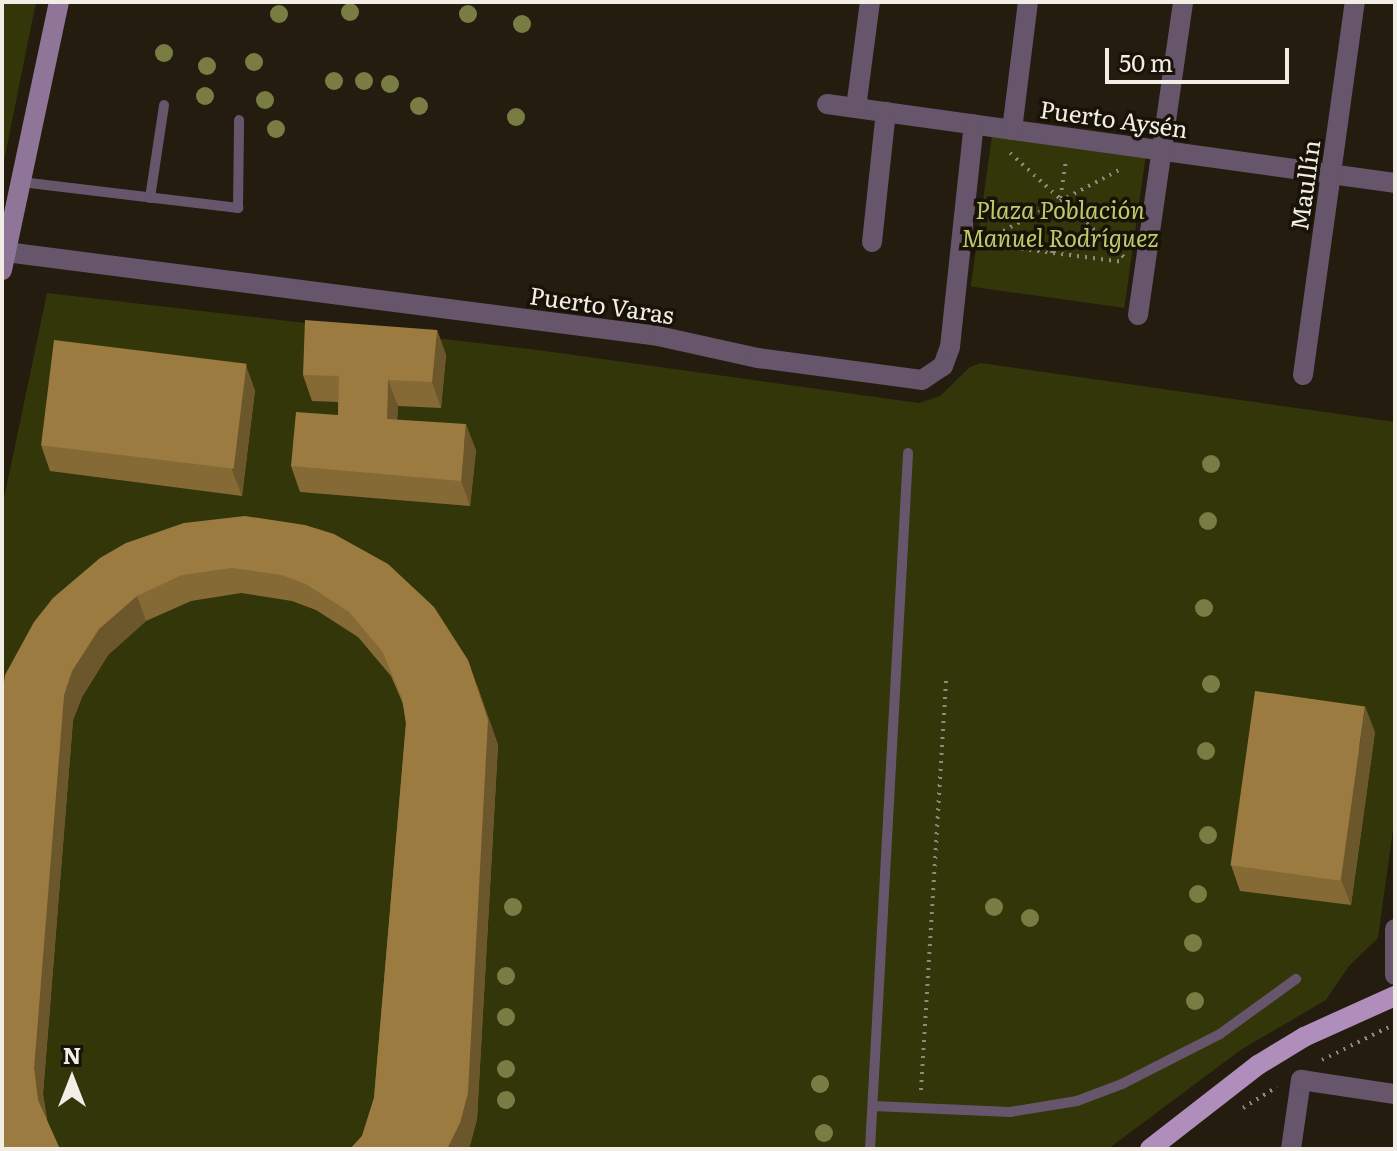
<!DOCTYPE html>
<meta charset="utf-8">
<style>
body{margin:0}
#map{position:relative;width:1397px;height:1151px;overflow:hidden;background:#231c0f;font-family:Literata,serif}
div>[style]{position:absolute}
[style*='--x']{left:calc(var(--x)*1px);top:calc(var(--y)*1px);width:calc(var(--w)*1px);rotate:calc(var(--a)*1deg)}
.green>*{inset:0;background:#323609;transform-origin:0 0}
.path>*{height:4px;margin-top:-2px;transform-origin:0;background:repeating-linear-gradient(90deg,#8f897e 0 2px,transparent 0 8px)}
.lane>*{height:10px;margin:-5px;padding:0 5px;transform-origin:5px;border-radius:5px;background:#66556b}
.street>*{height:20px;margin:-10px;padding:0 10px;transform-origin:10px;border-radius:10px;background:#66556b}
.secondary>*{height:20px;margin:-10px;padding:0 10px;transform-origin:10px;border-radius:10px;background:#8f7598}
.primary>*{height:20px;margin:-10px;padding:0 10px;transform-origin:10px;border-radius:10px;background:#b08ebb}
.trees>*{width:18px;height:18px;margin:-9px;border-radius:50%;background:#797c43}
.wall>*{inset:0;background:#856a36}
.shaded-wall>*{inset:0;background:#6c562c}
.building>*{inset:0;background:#9b7b3f;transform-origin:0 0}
span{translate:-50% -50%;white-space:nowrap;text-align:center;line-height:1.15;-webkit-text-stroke:7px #191307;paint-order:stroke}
.street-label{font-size:24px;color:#f2ede5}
.park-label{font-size:24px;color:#bfca6d;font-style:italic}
.frame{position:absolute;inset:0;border:4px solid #f2ede5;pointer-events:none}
.north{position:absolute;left:32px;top:1039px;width:80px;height:80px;-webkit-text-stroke:6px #191307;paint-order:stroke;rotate:0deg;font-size:22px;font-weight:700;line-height:32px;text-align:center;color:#f2ede5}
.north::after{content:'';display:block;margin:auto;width:28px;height:36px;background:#f2ede5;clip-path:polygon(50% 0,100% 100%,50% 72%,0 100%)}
.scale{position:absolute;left:1105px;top:48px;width:184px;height:36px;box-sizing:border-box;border:4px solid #f2ede5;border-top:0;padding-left:10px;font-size:24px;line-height:28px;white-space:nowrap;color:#f2ede5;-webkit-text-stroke:6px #191307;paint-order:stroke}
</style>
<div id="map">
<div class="green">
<div style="clip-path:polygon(2px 2px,36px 2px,2px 171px)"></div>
<div style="left:992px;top:136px;width:155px;height:152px;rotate:8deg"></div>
<div style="clip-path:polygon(47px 293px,538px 350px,919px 403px,940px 396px,970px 367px,981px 363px,1395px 422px,1395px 815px,1378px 938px,1349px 966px,1326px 1000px,1242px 1049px,1108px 1149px,2px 1149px,2px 508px)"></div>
</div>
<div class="path">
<div style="--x:1010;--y:153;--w:156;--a:42.4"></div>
<div style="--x:982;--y:242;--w:159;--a:-27.7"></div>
<div style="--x:982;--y:244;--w:143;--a:7.2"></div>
<div style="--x:1052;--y:253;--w:94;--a:-81.4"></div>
<div style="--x:1322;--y:1060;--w:81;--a:-26.3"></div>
<div style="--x:921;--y:1090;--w:411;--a:-86.5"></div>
<div style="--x:1243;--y:1108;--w:40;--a:-32"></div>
</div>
<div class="lane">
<div style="--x:21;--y:182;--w:219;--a:6.8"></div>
<div style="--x:238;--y:208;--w:88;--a:-89.3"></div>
<div style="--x:150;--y:198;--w:94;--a:-81.4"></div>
<div style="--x:873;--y:1106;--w:137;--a:2.5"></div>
<div style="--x:1010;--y:1112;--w:68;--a:-9.3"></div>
<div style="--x:1077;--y:1101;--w:48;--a:-20.7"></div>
<div style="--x:1122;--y:1084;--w:110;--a:-27"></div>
<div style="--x:1220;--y:1034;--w:94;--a:-35.9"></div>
<div style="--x:870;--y:1149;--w:697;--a:-86.87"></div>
</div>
<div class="street">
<div style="--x:827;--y:104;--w:573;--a:7.92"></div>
<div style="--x:856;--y:108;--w:107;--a:-82.5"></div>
<div style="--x:1012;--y:130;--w:129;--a:-82.9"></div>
<div style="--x:872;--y:242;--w:131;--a:-83.9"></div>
<div style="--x:6;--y:252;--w:657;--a:7.34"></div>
<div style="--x:658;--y:336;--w:102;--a:12.4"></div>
<div style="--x:758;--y:358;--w:165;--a:7.6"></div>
<div style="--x:922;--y:380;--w:25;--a:-34"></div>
<div style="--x:943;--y:366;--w:20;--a:-70"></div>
<div style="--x:950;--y:347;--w:224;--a:-83.9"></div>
<div style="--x:1138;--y:315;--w:316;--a:-81.8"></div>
<div style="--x:1303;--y:375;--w:377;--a:-82.1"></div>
<div style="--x:1395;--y:929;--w:46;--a:90"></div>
<div style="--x:1291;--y:1149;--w:70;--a:-81.8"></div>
<div style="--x:1301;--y:1080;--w:95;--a:8.5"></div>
</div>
<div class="secondary">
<div style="--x:2;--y:270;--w:274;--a:-78"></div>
</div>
<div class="primary">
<div style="--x:1150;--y:1149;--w:137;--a:-37.9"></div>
<div style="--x:1258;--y:1065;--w:54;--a:-31.3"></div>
<div style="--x:1304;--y:1037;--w:100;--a:-24.3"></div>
</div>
<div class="trees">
<div style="left:350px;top:12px"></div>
<div style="left:279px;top:14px"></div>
<div style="left:468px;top:14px"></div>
<div style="left:522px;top:24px"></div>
<div style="left:164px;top:53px"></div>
<div style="left:254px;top:62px"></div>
<div style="left:207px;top:66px"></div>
<div style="left:334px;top:81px"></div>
<div style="left:364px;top:81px"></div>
<div style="left:390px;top:84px"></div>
<div style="left:205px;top:96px"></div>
<div style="left:265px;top:100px"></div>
<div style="left:419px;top:106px"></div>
<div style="left:516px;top:117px"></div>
<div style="left:276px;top:129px"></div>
<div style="left:1211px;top:464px"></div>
<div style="left:1208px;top:521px"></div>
<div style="left:1204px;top:608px"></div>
<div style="left:1211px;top:684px"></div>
<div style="left:1206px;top:751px"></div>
<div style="left:1208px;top:835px"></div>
<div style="left:1198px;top:894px"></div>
<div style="left:513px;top:907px"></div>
<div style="left:994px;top:907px"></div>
<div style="left:1030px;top:918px"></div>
<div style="left:1193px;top:943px"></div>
<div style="left:506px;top:976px"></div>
<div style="left:1195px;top:1001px"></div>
<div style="left:506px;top:1017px"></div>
<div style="left:506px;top:1069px"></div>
<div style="left:820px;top:1084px"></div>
<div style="left:506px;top:1100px"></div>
<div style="left:824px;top:1133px"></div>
</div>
<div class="wall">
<div style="clip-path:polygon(437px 330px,446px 355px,441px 408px,398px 406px,397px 420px,476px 450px,470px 506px,300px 492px,291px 466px,338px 415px,338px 402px,312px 401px,303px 375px)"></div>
<div style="clip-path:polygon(255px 390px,242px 496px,50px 471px,41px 445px)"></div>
<div style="clip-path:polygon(245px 516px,477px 685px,498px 745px,477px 1119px,469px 1149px,350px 1149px,362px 1136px,374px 1098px,406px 723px,403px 704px,391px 676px,358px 637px,316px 610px,292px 601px,241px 593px,191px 601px,146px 621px,108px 655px,82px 697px,73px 720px,43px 1094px,47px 1119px,2px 1149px,2px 696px)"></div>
<div style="clip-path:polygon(1375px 732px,1351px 905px,1240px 891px,1231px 865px)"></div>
</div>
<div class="shaded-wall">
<div style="clip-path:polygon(437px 330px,446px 355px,441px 408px,432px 382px)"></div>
<div style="clip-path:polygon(246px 365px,255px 390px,242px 496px,232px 470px)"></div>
<div style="clip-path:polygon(388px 380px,398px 406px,396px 444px,387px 419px)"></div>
<div style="clip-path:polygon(466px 424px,476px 450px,470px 506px,461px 481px)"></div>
<div style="clip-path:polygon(137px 596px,146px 621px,108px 655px,82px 697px,73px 720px,43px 1094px,48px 1126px,38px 1100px,34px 1068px,64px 695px,72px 671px,99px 629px)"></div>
<div style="clip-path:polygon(468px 660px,498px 745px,477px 1119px,469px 1149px,447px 1149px)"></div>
<div style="clip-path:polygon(1365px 706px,1375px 732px,1351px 905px,1341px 880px)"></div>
</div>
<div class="building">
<div style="clip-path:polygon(305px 320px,437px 330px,432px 382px,388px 380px,387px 419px,466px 424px,461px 481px,291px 466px,296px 412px,338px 415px,339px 376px,303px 375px)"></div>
<div style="left:54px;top:340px;width:194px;height:106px;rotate:7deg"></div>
<div style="clip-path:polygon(245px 516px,305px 525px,334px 534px,388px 564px,434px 607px,468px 660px,488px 720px,468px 1093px,460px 1123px,447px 1149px,350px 1149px,362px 1136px,374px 1098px,406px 723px,402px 698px,382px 651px,349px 612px,306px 584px,282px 575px,232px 568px,182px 575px,137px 596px,99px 629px,72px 671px,64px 695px,34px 1068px,38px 1100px,60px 1149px,2px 1149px,2px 696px,5px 675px,34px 622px,53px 598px,100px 558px,126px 543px,184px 523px)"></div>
<div style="left:1255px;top:691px;width:111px;height:176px;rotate:8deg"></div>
</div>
<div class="street-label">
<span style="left:1114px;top:118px;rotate:8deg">Puerto Aysén</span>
<span style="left:1304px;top:185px;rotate:-82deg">Maullín</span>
<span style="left:602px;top:304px;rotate:8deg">Puerto Varas</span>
</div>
<div class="park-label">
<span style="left:1060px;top:223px">Plaza Población<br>Manuel Rodríguez</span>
</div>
<div class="frame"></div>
<div class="north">N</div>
<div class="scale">50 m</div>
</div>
